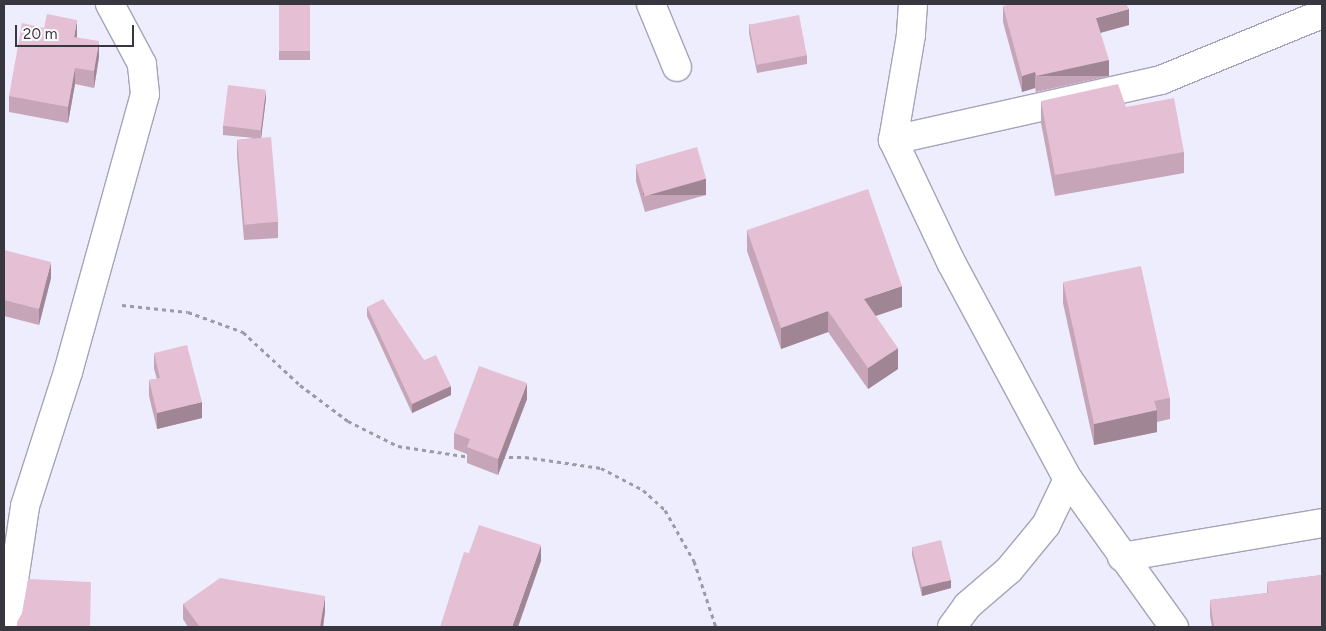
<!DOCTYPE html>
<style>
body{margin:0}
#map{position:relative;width:1326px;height:631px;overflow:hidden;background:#eeedfe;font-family:Figtree,sans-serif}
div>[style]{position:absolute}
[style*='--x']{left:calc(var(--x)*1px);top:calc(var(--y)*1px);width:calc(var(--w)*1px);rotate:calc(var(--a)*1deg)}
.path>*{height:3px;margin-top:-1.5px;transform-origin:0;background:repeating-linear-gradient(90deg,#9b9aa7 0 4px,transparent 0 8px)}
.roads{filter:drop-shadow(1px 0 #a6a3b8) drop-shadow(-1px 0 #a6a3b8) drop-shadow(0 1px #a6a3b8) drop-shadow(0 -1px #a6a3b8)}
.minor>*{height:28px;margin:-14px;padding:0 14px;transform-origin:14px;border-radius:14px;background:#fff}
.wall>*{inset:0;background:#c5a5b7;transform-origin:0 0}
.shaded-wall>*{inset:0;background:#a08695;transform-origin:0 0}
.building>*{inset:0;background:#e5c0d5;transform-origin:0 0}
span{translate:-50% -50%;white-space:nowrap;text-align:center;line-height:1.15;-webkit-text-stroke:4px #fcfcfc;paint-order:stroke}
.frame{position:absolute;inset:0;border:5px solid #383740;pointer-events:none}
.scale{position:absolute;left:15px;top:25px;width:119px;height:22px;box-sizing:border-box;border:2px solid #383740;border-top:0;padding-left:6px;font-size:15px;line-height:18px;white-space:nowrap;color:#383740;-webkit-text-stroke:4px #fcfcfc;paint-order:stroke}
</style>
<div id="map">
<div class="path">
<div style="--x:122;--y:305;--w:66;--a:6.1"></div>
<div style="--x:188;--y:312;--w:59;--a:20"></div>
<div style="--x:243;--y:332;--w:78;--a:42.9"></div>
<div style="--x:300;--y:385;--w:60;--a:36.9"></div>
<div style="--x:348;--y:421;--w:56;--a:26.6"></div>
<div style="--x:398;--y:446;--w:73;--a:8.7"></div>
<div style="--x:501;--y:457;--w:24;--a:0"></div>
<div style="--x:525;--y:457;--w:77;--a:8.2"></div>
<div style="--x:601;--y:468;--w:47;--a:27.6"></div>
<div style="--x:643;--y:490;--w:30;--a:42"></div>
<div style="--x:665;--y:510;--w:59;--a:60.4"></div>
<div style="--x:694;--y:561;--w:70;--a:71.6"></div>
</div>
<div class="roads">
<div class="minor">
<div style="--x:651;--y:4;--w:68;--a:67.6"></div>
<div style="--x:913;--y:4;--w:31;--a:94"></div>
<div style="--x:911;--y:35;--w:107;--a:99.7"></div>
<div style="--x:893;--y:140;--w:137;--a:64.6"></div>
<div style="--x:952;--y:264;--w:244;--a:61.7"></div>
<div style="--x:1068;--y:479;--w:182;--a:54.4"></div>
<div style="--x:893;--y:140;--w:275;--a:-12.6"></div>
<div style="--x:1161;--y:80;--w:174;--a:-22.3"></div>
<div style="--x:1122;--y:557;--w:203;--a:-9.6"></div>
<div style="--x:7;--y:627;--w:122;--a:-81.5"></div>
<div style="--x:25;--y:506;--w:141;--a:-72.2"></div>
<div style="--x:68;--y:372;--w:288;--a:-74.5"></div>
<div style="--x:145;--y:94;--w:30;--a:-96"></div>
<div style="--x:142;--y:64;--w:68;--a:-118.1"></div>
<div style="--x:952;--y:627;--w:26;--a:-54"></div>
<div style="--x:967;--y:606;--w:55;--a:-40.6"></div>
<div style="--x:1009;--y:570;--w:58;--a:-50.6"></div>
<div style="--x:1046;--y:525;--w:51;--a:-64.4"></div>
</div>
</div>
<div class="wall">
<div style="left:279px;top:4px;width:31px;height:56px"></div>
<div style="clip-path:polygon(1003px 6px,1129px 25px,1100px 33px,1109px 76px,1036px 92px,1035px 88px,1022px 92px,1003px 22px)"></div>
<div style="clip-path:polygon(749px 24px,807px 55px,807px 64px,757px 73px,749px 33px)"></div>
<div style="clip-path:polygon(77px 37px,99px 57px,94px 88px,75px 84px,68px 123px,9px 112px,9px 96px)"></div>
<div style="clip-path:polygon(266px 98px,261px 138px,278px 222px,278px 238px,244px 240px,237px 156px,237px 140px,254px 138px,223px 135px,223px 126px)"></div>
<div style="clip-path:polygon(1041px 101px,1126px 107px,1184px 152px,1184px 173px,1055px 196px,1041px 123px)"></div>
<div style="clip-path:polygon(636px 165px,706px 195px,645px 212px,636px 181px)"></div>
<div style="clip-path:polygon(747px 230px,902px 307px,875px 316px,898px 369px,868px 389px,828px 332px,781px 349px,747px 251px)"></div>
<div style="clip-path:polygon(4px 250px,51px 278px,39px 325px,4px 316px)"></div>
<div style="clip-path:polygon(1063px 282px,1170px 398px,1170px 419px,1157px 422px,1157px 432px,1094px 445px,1063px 303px)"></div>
<div style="clip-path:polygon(367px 307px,424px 360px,451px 395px,412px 413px,367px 316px)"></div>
<div style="clip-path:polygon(154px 353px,202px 418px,157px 429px,149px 396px,149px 380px,157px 379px,154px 369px)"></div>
<div style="clip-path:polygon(527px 399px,498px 475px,467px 463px,467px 454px,454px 449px,454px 433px)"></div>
<div style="clip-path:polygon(912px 547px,951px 588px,922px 596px,912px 555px)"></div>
<div style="clip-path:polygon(1322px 561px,1322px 627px,1212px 627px,1210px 616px,1210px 600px,1267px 593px,1267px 582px,1322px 575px)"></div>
<div style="clip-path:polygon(183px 604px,325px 611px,323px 627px,188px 627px,183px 619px)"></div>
</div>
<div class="shaded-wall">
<div style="clip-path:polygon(1129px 9px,1129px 25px,1096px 34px,1096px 18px)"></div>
<div style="clip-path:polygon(77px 20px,77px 36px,74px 53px,74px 37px)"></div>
<div style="clip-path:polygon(99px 41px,99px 57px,94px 88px,94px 71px)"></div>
<div style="left:1109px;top:60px;width:16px;height:75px;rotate:90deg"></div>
<div style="clip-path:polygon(75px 68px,75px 84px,68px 123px,68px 107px)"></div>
<div style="clip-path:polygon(1035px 72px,1035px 88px,1022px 92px,1022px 76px)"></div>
<div style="clip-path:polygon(266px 90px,266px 98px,261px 139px,261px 131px)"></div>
<div style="left:706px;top:179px;width:16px;height:63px;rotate:90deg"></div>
<div style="clip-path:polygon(51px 262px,51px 278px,39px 325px,39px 309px)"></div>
<div style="clip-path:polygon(902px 286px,902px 307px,864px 320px,864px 299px)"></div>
<div style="clip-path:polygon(828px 311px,828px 332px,781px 349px,781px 328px)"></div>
<div style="clip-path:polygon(898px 348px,898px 369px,868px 389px,868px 368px)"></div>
<div style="clip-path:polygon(527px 383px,527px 399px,498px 475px,498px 459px)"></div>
<div style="clip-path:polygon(451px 386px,451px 395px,412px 413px,412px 404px)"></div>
<div style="clip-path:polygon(202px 402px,202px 418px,157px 429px,157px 413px)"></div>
<div style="clip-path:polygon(1157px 410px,1157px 432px,1094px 445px,1094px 424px)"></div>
<div style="clip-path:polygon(541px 545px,541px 561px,518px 627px,512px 627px)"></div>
<div style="clip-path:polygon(951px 580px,951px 588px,922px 596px,922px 587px)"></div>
<div style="clip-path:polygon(325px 596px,325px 611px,323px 627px,320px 627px)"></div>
</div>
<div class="building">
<div style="left:279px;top:4px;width:31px;height:47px"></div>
<div style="clip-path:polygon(1012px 4px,1126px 4px,1129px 9px,1096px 18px,1109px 60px,1036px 76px,1035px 72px,1022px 76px,1003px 6px)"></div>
<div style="clip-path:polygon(47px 14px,77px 20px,74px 37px,99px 41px,94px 71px,75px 68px,68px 107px,9px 96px,22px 23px,44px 28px)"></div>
<div style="left:799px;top:15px;width:41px;height:51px;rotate:79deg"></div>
<div style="clip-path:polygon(1118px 84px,1126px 107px,1174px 98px,1184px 152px,1055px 175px,1041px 101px)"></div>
<div style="left:228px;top:85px;width:38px;height:41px;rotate:7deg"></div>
<div style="left:271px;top:137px;width:85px;height:34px;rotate:85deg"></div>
<div style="left:697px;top:147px;width:33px;height:64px;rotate:74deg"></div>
<div style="clip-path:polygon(868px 189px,902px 286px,864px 299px,898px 348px,868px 368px,828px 311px,781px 328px,747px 230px)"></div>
<div style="clip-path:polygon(4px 250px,51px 262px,39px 309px,4px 300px)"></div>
<div style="clip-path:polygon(1141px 266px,1170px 398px,1154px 401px,1157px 410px,1094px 424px,1063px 282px)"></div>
<div style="clip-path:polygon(383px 299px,424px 360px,436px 355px,451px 386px,412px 404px,367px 307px)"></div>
<div style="clip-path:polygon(187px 345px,202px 402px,157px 413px,149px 380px,160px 378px,154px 353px)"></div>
<div style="clip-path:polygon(479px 366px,527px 383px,498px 459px,467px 447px,470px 439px,454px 433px)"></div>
<div style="clip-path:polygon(479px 525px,541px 545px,512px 627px,440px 627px,464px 552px,469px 553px)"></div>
<div style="left:941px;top:540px;width:41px;height:30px;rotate:76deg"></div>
<div style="clip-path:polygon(1322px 575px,1322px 627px,1214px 627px,1210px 600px,1268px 593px,1267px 582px)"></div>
<div style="clip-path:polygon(220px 578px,325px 596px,320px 627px,200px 627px,183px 604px)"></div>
<div style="clip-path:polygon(28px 579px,91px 582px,90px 627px,17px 627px,17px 622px,22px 613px)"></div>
</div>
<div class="frame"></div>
<div class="scale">20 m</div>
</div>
